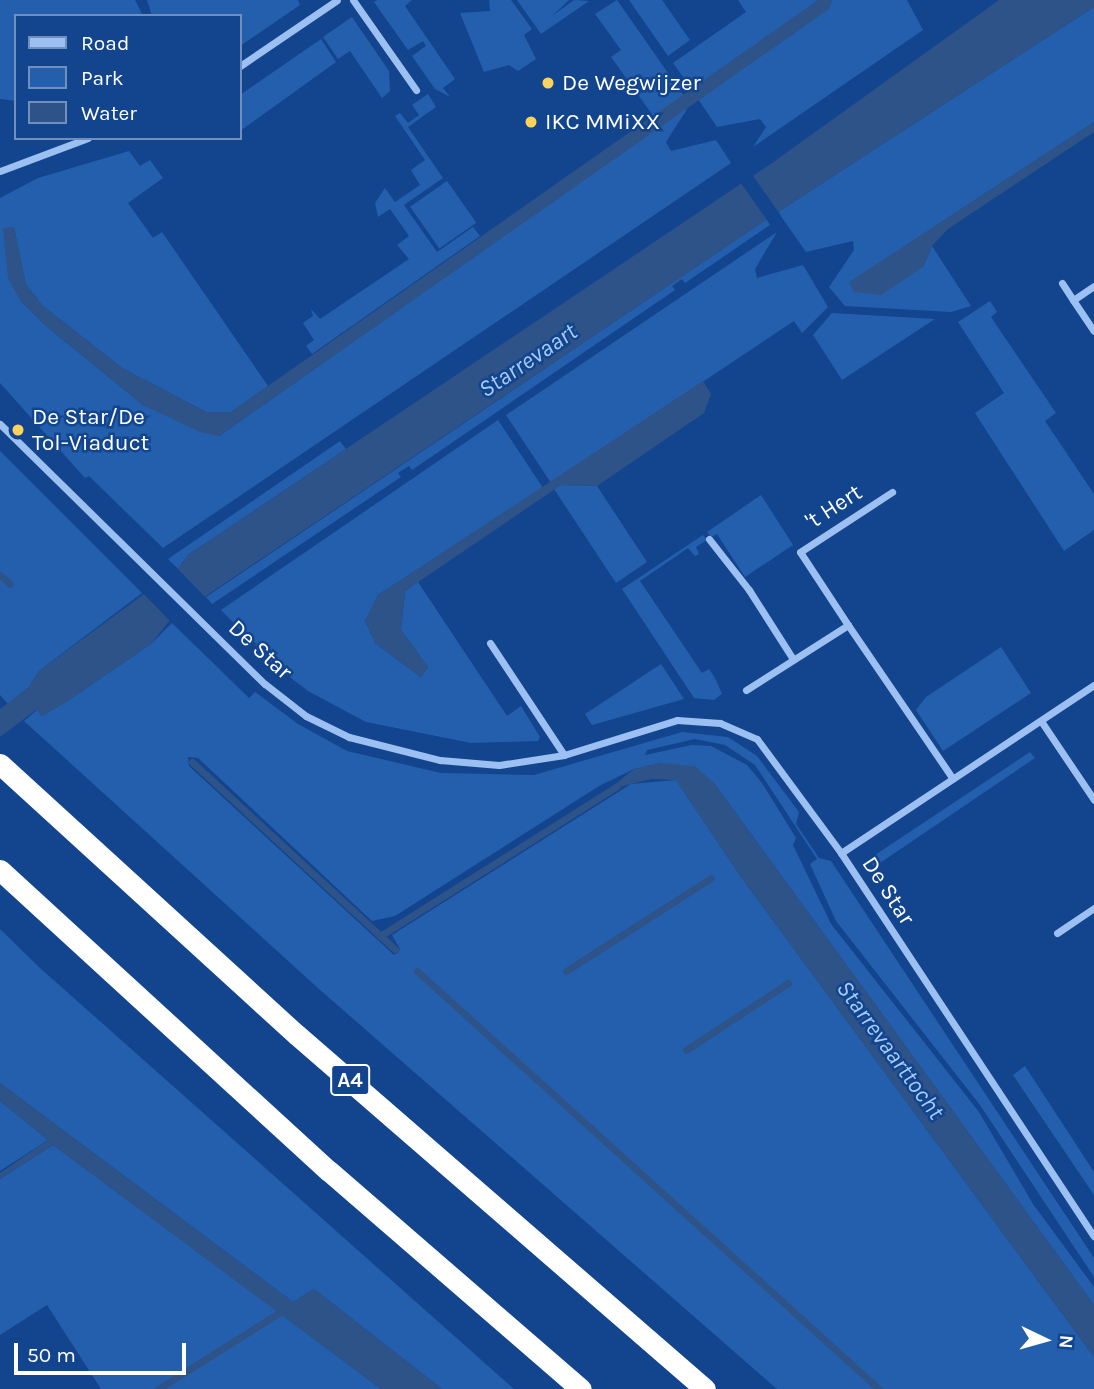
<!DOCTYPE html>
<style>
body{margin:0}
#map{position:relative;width:1094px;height:1389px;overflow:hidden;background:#12458e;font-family:Karla,sans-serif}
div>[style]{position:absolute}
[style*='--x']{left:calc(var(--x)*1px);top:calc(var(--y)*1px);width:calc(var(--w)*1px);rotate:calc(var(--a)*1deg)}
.green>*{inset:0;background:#245fad;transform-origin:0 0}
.water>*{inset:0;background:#2d5389}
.pier>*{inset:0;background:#12458e;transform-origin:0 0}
.stream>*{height:7px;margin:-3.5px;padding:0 3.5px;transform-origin:3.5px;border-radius:3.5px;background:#2d5389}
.street>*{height:7px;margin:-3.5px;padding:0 3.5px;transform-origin:3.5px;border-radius:3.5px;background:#9bc0f1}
.highway>*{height:21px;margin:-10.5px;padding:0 10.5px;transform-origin:10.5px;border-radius:10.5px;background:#fff}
.dots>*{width:19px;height:19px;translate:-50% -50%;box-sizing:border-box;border:4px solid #12458e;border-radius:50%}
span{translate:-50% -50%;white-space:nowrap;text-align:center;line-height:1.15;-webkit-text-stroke:5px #12458e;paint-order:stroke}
.shield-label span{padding:2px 5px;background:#12458e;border:2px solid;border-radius:5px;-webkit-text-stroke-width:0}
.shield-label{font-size:21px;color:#fff;font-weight:700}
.poi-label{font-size:23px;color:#fff}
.left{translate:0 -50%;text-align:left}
.street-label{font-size:23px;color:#fff}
.water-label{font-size:24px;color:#a7cbf9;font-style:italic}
.legend{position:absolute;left:14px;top:14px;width:228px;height:126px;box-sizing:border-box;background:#12458e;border:2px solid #718fbb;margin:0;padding:9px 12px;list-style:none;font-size:21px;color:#fff}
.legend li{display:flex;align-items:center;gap:14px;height:35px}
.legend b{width:35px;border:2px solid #718fbb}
.north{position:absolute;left:1010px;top:1305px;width:70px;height:70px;-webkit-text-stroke:5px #12458e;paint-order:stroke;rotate:95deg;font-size:19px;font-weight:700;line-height:28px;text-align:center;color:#fff}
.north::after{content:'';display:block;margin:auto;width:24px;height:32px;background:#fff;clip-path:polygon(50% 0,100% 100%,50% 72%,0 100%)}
.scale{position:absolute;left:14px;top:1343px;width:172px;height:32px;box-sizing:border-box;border:4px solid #fff;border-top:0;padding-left:9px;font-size:21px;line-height:24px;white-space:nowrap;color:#fff;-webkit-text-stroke:5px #12458e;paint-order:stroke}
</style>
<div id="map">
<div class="green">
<div style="clip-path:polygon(0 0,135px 0,143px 16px,16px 16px,16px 101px,0 99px)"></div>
<div style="clip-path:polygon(147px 0,298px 0,300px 5px,240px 46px,240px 16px,152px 16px)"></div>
<div style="clip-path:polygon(377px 0,412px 0,405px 6px,455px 79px,443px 88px,450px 97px,435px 89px,412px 56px,426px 46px,423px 41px,408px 50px,374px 2px)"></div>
<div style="clip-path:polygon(489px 0,511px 0,532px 29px,524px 35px,536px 59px,518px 71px,509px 65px,484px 72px,460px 13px,490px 11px)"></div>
<div style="clip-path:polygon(517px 0,569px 0,552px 16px,574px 0,589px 1px,541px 34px)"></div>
<div style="clip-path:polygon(617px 0,684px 96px,654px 117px,611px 57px,621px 50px,595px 14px)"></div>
<div style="clip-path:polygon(629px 0,662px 0,690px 40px,668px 56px)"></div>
<div style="clip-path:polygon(738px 0,818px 0,693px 91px,673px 63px,746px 12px)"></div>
<div style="clip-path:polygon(832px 0,907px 0,923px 30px,753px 147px,766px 127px,760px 119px,717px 127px,698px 99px,828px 9px)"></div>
<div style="clip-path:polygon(1094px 7px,1094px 122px,850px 282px,923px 267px,932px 246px,971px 306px,951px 312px,845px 306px,829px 287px,854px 250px,853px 241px,806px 252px,778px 212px)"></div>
<div style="clip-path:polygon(352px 17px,389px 71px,390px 91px,382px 98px,350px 51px,338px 59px,323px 37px)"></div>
<div style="clip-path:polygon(321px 39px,336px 62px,240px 131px,240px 95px)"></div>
<div style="clip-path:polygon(428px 94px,436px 107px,408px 127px,443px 178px,404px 205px,437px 252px,473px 227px,480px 236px,312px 354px,306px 346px,314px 340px,303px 323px,313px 316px,311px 309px,320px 319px,409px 259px,397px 245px,409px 236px,390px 209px,378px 217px,375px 203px,385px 188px,395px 202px,420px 185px,411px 170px,425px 160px,395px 116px,400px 113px,408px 123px,419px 115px,412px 105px)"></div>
<div style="clip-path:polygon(689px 106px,666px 142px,671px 151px,716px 140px,731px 163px,163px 548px,89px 476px,85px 478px,0 383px,0 198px,38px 178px,129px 151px,140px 166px,150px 160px,163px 178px,128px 203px,153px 238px,162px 232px,268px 386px,231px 412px,206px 412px,122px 368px,43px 306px,26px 285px,14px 228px,3px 228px,20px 300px,46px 326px,143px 405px,219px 436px)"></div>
<div style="left:447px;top:181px;width:51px;height:45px;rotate:55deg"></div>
<div style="clip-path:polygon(767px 219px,770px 225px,685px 283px,682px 279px,672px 286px,675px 290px,412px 470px,409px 466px,398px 473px,401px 477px,212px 604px,206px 597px)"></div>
<div style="clip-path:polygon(777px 232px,755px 269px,757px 278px,803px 265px,828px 307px,802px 333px,794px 321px,551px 483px,506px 415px)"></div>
<div style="clip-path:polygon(990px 301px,997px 312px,991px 317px,1056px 413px,1045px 421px,1094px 494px,1094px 530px,1064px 551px,975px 413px,1004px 393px,958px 322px)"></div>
<div style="clip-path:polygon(832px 313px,935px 319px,842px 380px,813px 335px)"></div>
<div style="clip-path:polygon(498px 420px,543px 488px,378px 595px,365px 621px,376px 644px,421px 677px,428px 667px,401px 630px,405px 591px,418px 582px,507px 716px,521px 706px,540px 737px,538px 741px,471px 743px,366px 722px,308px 691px,274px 665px,221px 610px)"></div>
<div style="clip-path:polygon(340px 441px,346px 449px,188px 555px,178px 569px,168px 559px)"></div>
<div style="clip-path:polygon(0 451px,142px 593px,39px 671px,29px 687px,8px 704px,0 695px)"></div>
<div style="clip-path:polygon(561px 485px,597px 486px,647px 562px,616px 583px,554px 489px)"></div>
<div style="clip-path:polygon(761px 495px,793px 545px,745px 577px,717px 534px,711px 537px,707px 532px)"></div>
<div style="clip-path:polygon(703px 535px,707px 540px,696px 547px,699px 554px,695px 556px,688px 548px,640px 581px,702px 673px,709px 669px,715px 678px,722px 694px,714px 700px,694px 698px,622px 589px)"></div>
<div style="clip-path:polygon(172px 623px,249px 698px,255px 692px,298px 724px,347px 751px,441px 773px,534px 775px,682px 732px,728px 737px,757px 756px,799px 812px,796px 824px,819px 858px,831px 861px,1094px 1258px,1094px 1277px,980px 1105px,836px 921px,810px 864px,817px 859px,755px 765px,725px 745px,695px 739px,647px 750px,645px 755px,692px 745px,711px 746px,747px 765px,762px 783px,796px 838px,793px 845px,831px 924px,979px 1112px,1033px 1204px,1094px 1287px,1094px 1305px,714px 783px,661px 763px,634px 769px,599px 786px,395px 916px,372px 921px,198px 758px,188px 757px,189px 766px,394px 955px,400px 949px,392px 935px,631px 784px,676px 780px,741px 877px,1094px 1357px,1094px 1389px,777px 1389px,319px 989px,24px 721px,37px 710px,42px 716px,66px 702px,151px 644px)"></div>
<div style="clip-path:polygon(1001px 647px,1031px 693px,943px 751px,916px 710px,926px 697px)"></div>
<div style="clip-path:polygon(661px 664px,684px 699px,592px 725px,585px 714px)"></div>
<div style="clip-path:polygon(1030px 752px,1035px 758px,874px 867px,869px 859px)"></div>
<div style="clip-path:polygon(0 929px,40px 968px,514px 1389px,442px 1389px,314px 1289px,293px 1302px,0 1083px)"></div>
<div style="clip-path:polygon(1025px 1066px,1094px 1172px,1094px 1195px,1013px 1075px)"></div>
<div style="clip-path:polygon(0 1101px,48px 1140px,0 1171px)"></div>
<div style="clip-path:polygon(53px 1145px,278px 1311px,158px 1389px,101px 1389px,47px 1305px,0 1335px,0 1179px)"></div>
<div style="clip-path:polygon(282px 1315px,381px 1389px,160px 1389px)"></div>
</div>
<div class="water">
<div style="clip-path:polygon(818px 0,832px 0,829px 9px,219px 436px,200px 432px,143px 405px,46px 326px,20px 300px,8px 278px,3px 228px,14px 227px,26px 285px,43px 306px,122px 368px,206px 412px,231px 412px)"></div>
<div style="clip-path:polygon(999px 0,1094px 0,1094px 7px,778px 212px,170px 620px,151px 644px,66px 702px,42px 716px,36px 710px,0 737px,0 709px,29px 687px,39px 671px,178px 569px,188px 555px,772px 163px)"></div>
<div style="clip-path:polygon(1094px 122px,1094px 132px,948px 229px,932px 246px,923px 267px,881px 295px,854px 292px,849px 282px)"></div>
<div style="clip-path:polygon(703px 381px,711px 394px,704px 413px,597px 486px,561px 485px,405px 591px,401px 630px,428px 667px,421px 677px,376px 644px,365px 621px,378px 595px)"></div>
<div style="clip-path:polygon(661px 763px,695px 766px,714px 783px,1094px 1305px,1094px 1357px,741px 877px,676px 780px,651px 779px,608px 790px,634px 769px)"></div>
<div style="clip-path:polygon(0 1083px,293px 1302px,314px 1289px,442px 1389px,381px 1389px,53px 1145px,0 1179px,0 1173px,48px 1140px,0 1101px)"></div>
</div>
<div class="pier">
<div style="left:751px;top:173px;width:51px;height:14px;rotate:55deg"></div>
<div style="clip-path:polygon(175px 566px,208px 600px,174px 625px,140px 590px)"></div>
</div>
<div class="stream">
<div style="--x:0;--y:575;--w:13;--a:42"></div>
<div style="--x:192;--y:762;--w:277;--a:42.7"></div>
<div style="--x:380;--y:936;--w:280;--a:-32.3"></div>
<div style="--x:417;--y:971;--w:623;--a:42.14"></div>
<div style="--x:566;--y:971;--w:172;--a:-32.7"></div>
<div style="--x:686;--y:1050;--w:122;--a:-33.3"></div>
<div style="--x:158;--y:1389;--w:150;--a:-32.2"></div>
</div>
<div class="street">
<div style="--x:353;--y:0;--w:110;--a:55"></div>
<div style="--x:240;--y:66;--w:117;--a:-34.2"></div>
<div style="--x:0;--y:171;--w:94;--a:-20.6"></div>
<div style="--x:1062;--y:283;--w:20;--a:57"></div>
<div style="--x:1094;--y:286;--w:25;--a:146"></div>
<div style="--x:1073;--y:300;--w:37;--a:56"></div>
<div style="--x:0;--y:424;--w:371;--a:44.5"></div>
<div style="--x:265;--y:684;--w:52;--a:38"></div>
<div style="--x:306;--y:716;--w:48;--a:26"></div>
<div style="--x:349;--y:737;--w:94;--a:14.2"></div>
<div style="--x:440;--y:760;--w:59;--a:4.8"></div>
<div style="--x:499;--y:765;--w:66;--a:-8.7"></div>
<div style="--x:564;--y:755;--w:118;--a:-17.2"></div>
<div style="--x:677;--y:720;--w:43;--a:4"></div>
<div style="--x:720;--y:723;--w:40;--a:23.4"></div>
<div style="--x:757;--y:739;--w:142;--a:53.6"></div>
<div style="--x:841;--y:853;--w:459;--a:56.6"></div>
<div style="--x:709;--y:539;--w:65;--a:51.9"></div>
<div style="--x:749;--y:590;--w:82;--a:57.5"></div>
<div style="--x:848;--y:625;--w:87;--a:-123.3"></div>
<div style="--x:800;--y:552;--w:110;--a:-33.1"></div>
<div style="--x:490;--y:643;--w:134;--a:56.5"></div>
<div style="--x:746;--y:690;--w:121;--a:-32.5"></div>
<div style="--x:848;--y:625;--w:186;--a:55.7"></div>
<div style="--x:1041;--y:721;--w:95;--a:56.1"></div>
<div style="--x:841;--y:853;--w:304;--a:-33.6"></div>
<div style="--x:1057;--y:933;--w:45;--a:-34"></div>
</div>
<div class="highway">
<div style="--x:0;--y:764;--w:402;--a:42.4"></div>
<div style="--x:297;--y:1035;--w:540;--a:40.95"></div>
<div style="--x:0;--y:870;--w:446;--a:42.5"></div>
<div style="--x:329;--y:1171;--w:333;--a:40.9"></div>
</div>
<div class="dots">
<div style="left:548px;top:83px;background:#ffd35b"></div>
<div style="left:531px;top:122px;background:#ffd35b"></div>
<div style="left:18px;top:430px;background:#ffd35b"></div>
</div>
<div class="shield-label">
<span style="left:350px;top:1080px">A4</span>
</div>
<div class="poi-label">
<span class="left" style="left:562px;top:83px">De Wegwijzer</span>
<span class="left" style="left:545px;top:122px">IKC MMiXX</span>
<span class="left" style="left:32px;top:430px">De Star/De<br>Tol-Viaduct</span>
</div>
<div class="street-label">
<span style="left:834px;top:507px;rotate:-33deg">'t Hert</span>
<span style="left:260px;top:650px;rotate:42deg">De Star</span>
<span style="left:888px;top:891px;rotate:57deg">De Star</span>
</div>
<div class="water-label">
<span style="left:528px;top:361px;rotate:-34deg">Starrevaart</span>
<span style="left:890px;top:1050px;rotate:54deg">Starrevaarttocht</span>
</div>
<ul class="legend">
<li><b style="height:9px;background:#9bc0f1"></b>Road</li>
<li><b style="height:19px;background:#245fad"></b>Park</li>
<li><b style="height:19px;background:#2d5389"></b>Water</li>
</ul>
<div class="north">N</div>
<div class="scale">50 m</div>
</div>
